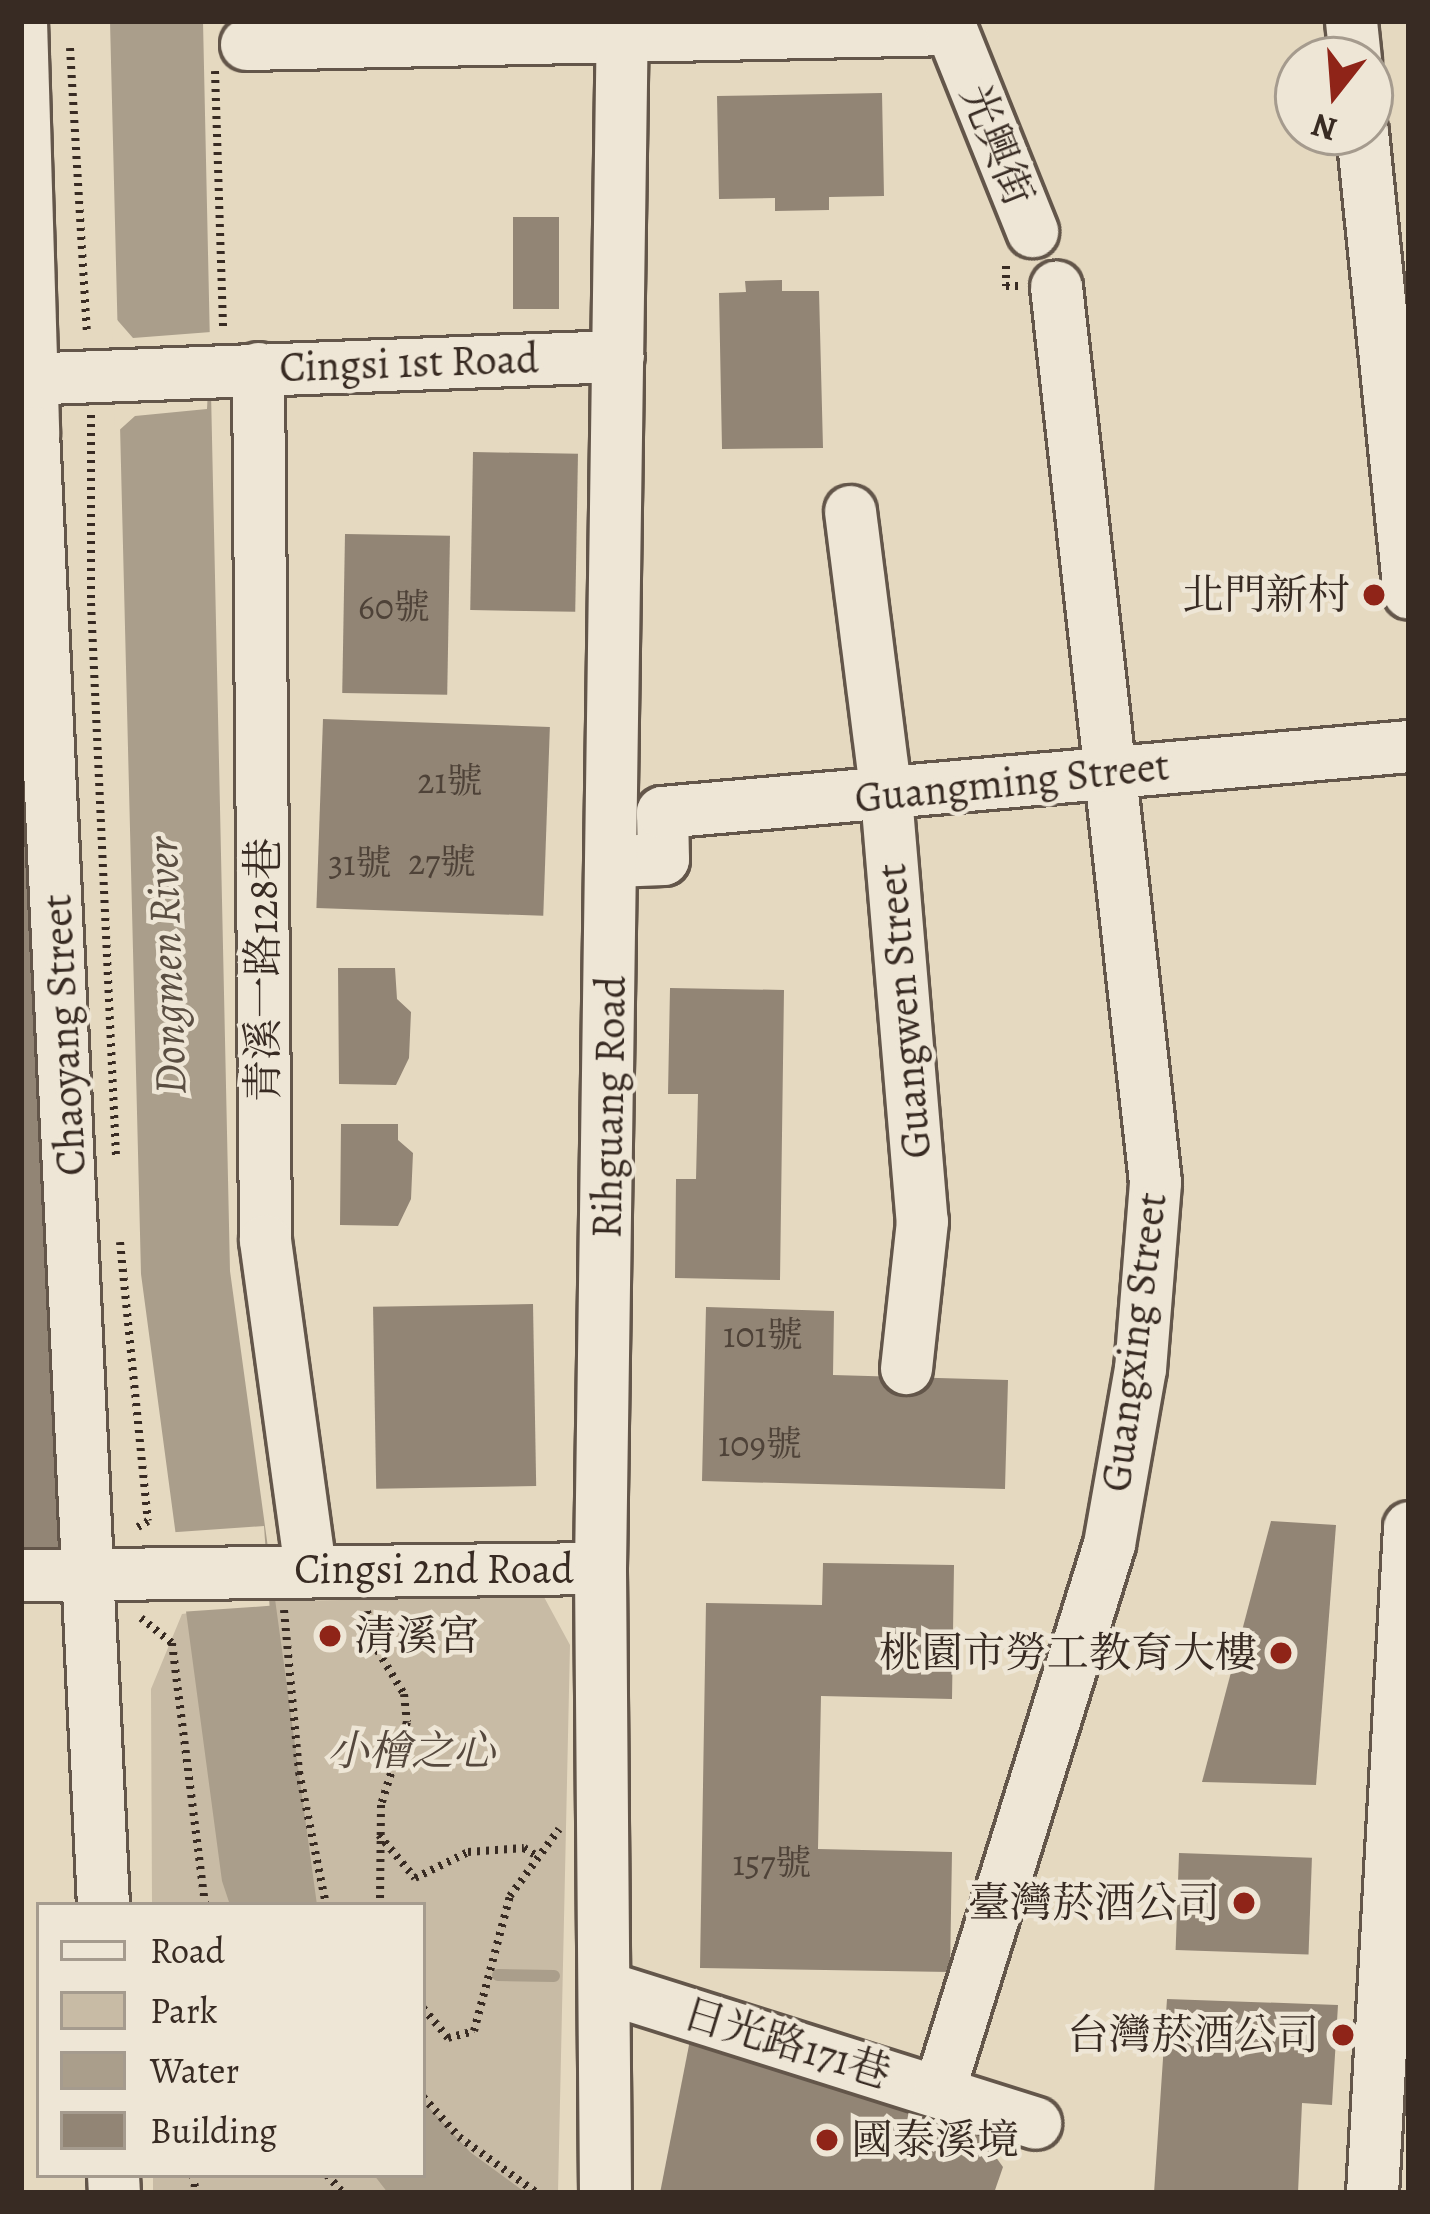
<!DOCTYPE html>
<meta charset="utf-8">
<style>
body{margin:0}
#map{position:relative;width:1430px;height:2214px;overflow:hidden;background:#e5d9c0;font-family:Alegreya,"Noto Serif TC",serif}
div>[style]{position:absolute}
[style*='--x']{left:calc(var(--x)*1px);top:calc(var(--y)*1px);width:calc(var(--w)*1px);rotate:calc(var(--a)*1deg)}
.green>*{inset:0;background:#c8bba5}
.water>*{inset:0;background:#aa9e8b}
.pier>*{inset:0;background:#e5d9c0;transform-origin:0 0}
.stream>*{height:12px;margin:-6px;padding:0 6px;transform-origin:6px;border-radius:6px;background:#aa9e8b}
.building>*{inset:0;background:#928575;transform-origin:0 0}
.path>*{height:8px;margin-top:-4px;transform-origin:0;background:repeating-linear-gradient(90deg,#382b23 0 3px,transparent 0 9px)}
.roads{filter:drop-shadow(3px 0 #63564a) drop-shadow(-3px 0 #63564a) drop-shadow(0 3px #63564a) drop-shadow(0 -3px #63564a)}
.minor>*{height:51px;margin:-25.5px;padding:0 25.5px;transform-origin:25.5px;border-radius:25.5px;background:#eee6d6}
.dots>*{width:33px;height:33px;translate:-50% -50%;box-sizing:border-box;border:6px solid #eee6d6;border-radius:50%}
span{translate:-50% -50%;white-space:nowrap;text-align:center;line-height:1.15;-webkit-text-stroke:9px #eee6d6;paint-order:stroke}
.number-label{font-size:36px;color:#4e4238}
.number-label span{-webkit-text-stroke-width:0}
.street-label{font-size:42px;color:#382b23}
.poi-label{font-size:42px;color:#382b23}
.right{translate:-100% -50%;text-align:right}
.left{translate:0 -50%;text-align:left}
.park-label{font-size:42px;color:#55483d;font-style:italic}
.water-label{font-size:45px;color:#5a4e42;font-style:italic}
.frame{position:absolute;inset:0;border:24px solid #382b23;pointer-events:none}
.legend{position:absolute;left:36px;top:1902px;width:390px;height:276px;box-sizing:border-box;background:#eee6d6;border:3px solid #a59b8e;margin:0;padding:15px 21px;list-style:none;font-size:36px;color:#382b23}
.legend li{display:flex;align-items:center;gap:24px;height:60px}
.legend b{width:60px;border:3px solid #a59b8e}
.north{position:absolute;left:1274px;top:36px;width:120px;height:120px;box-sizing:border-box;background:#eee6d6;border:3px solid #a59b8e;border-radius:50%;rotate:197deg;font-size:33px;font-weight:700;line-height:48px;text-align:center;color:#382b23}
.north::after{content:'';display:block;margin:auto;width:42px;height:54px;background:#8f2418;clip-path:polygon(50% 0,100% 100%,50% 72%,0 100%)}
</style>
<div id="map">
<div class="green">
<div style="clip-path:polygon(544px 1597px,570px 1645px,558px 2193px,153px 2193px,153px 2175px,423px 2175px,423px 1905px,152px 1905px,151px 1689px,182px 1614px,275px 1601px)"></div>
</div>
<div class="water">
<div style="clip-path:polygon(110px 21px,203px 21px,230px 1271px,317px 1905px,230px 1905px,222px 1881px,141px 1274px)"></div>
<div style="clip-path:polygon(423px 2101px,470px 2152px,526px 2193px,388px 2193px,374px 2175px,423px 2175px)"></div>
</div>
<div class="pier">
<div style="clip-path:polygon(112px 314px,133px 338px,211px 332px,207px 409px,135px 416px,115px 434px)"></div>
<div style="left:264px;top:1526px;width:80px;height:94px;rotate:86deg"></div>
</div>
<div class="stream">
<div style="--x:498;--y:1975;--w:56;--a:1"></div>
</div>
<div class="building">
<div style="clip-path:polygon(882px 93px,884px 196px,829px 197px,829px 210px,775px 211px,775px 198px,719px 199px,717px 96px)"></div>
<div style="left:513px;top:217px;width:46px;height:92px"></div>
<div style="clip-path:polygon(782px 280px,782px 291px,819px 291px,823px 448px,722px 449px,719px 293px,746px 292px,745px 281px)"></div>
<div style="left:473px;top:452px;width:105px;height:158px;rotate:1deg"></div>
<div style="left:345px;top:534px;width:105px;height:159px;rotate:1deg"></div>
<div style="left:323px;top:719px;width:227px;height:189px;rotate:2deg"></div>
<div style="clip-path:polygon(21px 732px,46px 732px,67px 1591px,21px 1592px)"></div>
<div style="clip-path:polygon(338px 968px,395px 968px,397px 999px,411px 1012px,409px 1058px,396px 1085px,339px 1084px)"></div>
<div style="clip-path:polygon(670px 988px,784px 990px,780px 1280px,675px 1278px,676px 1179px,696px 1179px,698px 1094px,668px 1094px)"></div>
<div style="clip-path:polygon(341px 1124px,398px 1124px,398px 1140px,413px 1153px,411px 1199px,398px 1226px,340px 1225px)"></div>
<div style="left:533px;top:1304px;width:182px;height:160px;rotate:89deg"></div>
<div style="clip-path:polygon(706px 1307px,834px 1311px,833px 1375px,1008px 1380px,1005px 1489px,702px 1481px)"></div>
<div style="clip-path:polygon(1271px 1521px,1336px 1525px,1316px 1785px,1202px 1782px)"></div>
<div style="clip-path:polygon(823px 1563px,954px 1565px,952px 1699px,821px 1696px,818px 1849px,952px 1852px,950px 1972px,700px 1968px,706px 1603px,822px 1605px)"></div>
<div style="left:1179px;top:1853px;width:133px;height:97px;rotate:2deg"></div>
<div style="clip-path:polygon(1167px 1999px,1338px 2005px,1332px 2105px,1302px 2103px,1298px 2193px,1154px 2193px)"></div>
<div style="clip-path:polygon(691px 2035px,964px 2113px,1003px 2167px,994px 2193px,660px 2193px)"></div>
</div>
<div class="path">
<div style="--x:70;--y:48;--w:286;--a:86.6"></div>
<div style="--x:215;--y:71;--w:261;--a:88.2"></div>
<div style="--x:1006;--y:266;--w:20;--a:90"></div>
<div style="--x:1006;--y:286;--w:12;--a:0"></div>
<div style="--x:91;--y:415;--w:188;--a:90"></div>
<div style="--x:91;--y:603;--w:553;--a:87.41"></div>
<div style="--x:120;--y:1242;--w:280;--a:84.3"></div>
<div style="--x:148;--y:1521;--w:12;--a:149"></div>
<div style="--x:284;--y:1610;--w:163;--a:84.7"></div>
<div style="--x:299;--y:1772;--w:136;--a:78.5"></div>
<div style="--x:367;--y:1611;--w:33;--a:79"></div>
<div style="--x:373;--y:1643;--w:60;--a:58.7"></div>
<div style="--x:404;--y:1694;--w:28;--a:84"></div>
<div style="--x:407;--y:1722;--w:87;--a:107.4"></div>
<div style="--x:381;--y:1805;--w:100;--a:90.6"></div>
<div style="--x:141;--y:1618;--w:40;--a:39"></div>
<div style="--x:172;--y:1643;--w:264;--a:82.8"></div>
<div style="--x:379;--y:1835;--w:56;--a:50.1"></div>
<div style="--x:415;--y:1878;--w:59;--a:-26.1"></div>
<div style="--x:468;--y:1852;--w:56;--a:-4.1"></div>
<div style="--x:524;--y:1848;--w:15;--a:32"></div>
<div style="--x:423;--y:2008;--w:39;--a:50"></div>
<div style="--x:448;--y:2038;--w:27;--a:-15"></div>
<div style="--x:474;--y:2031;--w:140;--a:-75.1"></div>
<div style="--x:510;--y:1896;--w:83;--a:-53.8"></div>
<div style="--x:423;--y:2097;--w:54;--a:48"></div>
<div style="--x:459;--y:2137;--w:96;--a:35.7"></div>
<div style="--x:193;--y:2175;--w:18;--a:81"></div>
<div style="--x:327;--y:2175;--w:24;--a:48"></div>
</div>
<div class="roads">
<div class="minor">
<div style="--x:21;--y:21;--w:411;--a:88.3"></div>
<div style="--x:33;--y:432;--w:1475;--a:87.28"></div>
<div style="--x:1351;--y:21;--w:39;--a:84"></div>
<div style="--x:246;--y:44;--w:705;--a:-1.22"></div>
<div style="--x:951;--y:29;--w:218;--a:68.1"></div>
<div style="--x:1362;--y:132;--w:463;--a:84.2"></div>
<div style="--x:258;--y:368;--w:872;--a:89.54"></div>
<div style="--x:265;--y:1240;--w:331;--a:82.2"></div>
<div style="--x:21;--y:379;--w:597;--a:-2.21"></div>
<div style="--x:850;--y:511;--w:287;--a:82.8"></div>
<div style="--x:886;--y:796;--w:427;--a:85.2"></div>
<div style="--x:922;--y:1221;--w:148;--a:96.2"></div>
<div style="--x:614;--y:861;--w:49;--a:-2.3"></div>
<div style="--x:663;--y:859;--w:47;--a:-91.2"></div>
<div style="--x:662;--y:812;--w:750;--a:-5.05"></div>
<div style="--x:21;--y:1575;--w:579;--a:-0.69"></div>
<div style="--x:608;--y:1988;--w:448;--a:17.5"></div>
<div style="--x:939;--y:2090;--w:572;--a:-72.71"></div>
<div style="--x:1109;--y:1544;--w:178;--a:-80"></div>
<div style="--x:1140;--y:1369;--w:188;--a:-85.4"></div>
<div style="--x:1155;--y:1182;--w:901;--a:-96.31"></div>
<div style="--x:113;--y:2175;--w:18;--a:87"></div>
<div style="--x:605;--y:2193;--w:625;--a:-90.46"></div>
<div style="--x:600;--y:1568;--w:1547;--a:-89.19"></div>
<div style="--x:1372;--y:2193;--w:667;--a:-86.82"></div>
</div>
</div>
<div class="dots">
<div style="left:1374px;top:595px;background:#8f2418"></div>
<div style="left:330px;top:1636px;background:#8f2418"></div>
<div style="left:1281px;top:1653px;background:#8f2418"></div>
<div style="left:1244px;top:1903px;background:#8f2418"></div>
<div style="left:1343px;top:2035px;background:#8f2418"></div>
<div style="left:827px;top:2140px;background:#8f2418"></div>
</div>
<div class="number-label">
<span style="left:394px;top:607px">60號</span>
<span style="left:450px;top:781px">21號</span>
<span style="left:442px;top:862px">27號</span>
<span style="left:360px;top:863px">31號</span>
<span style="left:763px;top:1335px">101號</span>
<span style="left:760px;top:1444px">109號</span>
<span style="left:772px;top:1863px">157號</span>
</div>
<div class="street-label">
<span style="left:997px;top:145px;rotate:68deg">光興街</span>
<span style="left:409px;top:363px;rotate:-2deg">Cingsi 1st Road</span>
<span style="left:1012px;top:782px;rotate:-6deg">Guangming Street</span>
<span style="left:263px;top:970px;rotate:-90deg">青溪一路128巷</span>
<span style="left:904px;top:1011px;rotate:-95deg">Guangwen Street</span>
<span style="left:64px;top:1035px;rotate:-93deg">Chaoyang Street</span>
<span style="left:609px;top:1107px;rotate:-89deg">Rihguang Road</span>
<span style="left:1134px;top:1342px;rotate:-83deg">Guangxing Street</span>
<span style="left:434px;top:1569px">Cingsi 2nd Road</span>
<span style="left:787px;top:2043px;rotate:17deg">日光路171巷</span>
</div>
<div class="poi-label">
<span class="right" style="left:1350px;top:595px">北門新村</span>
<span class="left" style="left:354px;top:1636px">清溪宮</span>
<span class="right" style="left:1257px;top:1653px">桃園市勞工教育大樓</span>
<span class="right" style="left:1220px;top:1903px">臺灣菸酒公司</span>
<span class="right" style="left:1319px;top:2035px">台灣菸酒公司</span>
<span class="left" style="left:851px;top:2140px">國泰溪境</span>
</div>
<div class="park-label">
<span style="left:411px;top:1751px">小檜之心</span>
</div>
<div class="water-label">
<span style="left:167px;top:966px;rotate:-92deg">Dongmen River</span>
</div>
<div class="frame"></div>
<ul class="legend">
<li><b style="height:15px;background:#eee6d6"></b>Road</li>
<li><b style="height:33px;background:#c8bba5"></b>Park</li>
<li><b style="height:33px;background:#aa9e8b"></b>Water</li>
<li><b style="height:33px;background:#928575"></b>Building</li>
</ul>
<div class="north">N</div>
</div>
